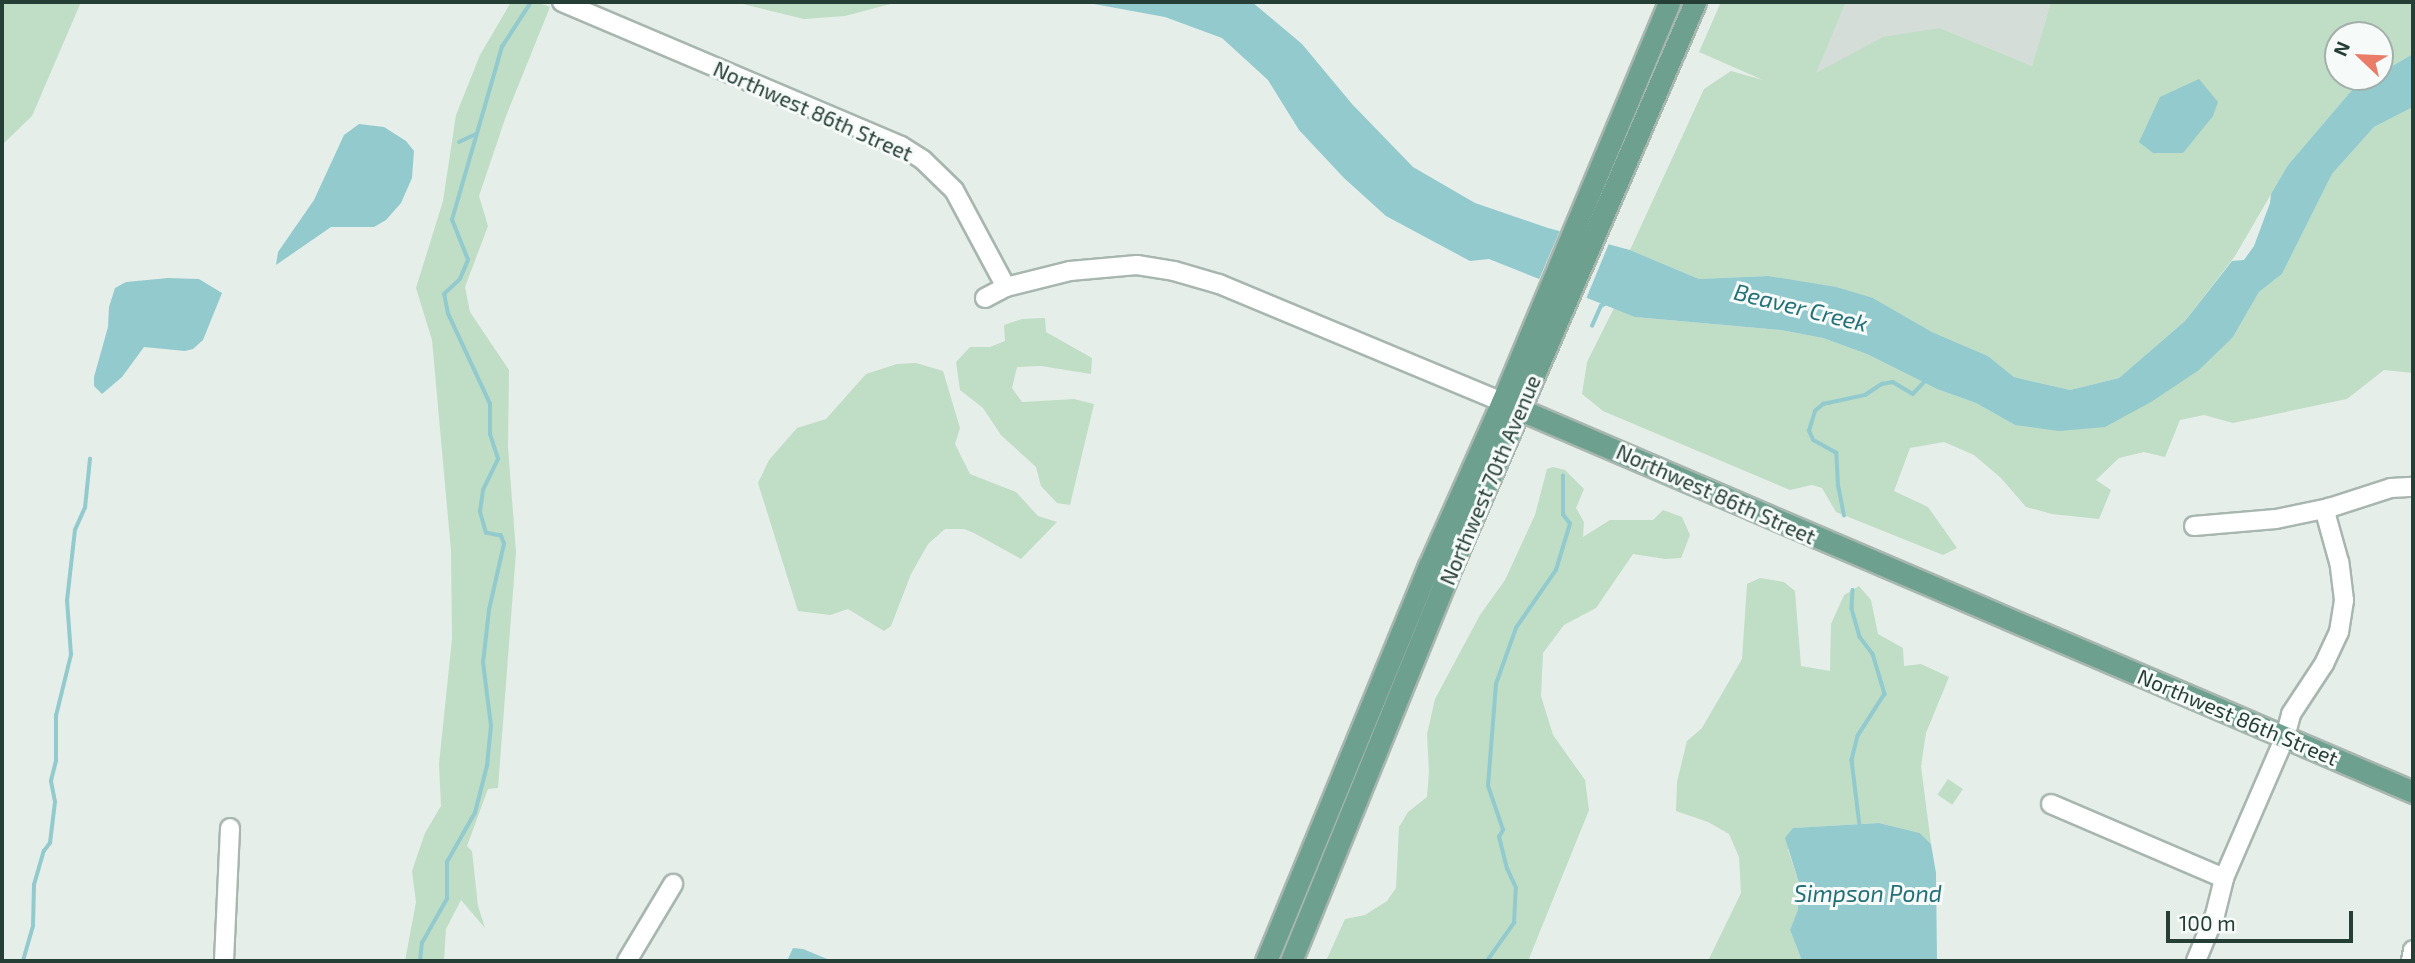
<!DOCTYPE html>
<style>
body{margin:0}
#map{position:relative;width:2415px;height:963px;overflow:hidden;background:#e6eee9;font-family:"Exo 2",sans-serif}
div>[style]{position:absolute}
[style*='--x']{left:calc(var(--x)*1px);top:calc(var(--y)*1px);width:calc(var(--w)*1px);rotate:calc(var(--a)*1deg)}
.built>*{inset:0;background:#d4ddd8}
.green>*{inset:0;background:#c0ddc6;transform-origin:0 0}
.water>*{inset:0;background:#92cace}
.pier>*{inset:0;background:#e6eee9}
.stream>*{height:3.5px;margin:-1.75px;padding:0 1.75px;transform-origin:1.75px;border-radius:1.75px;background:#92cace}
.roads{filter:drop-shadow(2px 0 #a8b6b0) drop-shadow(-2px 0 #a8b6b0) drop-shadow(0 2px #a8b6b0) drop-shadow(0 -2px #a8b6b0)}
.minor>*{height:18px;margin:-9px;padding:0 9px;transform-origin:9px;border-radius:9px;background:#fff}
.major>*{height:21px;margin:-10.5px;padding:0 10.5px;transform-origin:10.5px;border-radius:10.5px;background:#6da08f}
span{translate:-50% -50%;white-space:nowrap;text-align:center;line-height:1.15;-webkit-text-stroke:6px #f6faf8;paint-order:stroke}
.street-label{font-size:21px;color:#253f36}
.water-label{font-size:23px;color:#237077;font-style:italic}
.frame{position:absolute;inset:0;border:4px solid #253f36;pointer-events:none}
.north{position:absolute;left:2324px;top:21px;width:70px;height:70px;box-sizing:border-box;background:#f6faf8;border:2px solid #a2afaa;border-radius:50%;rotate:293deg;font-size:19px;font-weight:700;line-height:28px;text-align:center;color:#253f36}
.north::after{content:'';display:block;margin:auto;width:24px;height:32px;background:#e97d68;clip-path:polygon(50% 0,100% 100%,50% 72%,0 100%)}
.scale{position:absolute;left:2166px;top:911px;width:187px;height:32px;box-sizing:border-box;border:4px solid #253f36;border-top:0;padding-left:9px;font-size:21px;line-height:24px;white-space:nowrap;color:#253f36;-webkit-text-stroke:5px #f6faf8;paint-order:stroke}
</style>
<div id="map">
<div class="built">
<div style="clip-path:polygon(1846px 2px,2051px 2px,2032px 66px,1940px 28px,1815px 74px)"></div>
</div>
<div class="green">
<div style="clip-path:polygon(2px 2px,81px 2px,32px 116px,2px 145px)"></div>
<div style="clip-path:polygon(511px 2px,537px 2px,550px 7px,506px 116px,479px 196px,488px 226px,465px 287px,470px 312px,509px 370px,508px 447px,516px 552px,498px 788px,488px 789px,467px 846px,472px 851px,478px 906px,485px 928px,461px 900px,446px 929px,444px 961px,405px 961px,416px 902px,412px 871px,425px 833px,441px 806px,439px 764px,452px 639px,451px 551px,432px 340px,416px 288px,443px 201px,456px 115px,480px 55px)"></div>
<div style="clip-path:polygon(735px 2px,898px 2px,845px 16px,804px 19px)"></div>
<div style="clip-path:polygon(1721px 2px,1846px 2px,1816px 73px,1883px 37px,1940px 28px,2032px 66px,2051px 2px,2413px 2px,2413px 54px,2380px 73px,2380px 35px,2338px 35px,2338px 77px,2374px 77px,2352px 90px,2288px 165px,2235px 256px,2185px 321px,2119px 378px,2070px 390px,2014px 377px,1988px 356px,1932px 332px,1873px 298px,1768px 276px,1699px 279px,1630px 250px,1704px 89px,1731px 71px,1763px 80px,1699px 52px)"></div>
<div style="clip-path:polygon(2413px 107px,2413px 373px,2384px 370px,2347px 399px,2233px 423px,2204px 415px,2180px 420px,2165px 457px,2144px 452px,2119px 458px,2096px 480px,2111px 490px,2099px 519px,2052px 514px,2026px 507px,2001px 478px,1974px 455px,1944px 442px,1910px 448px,1894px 491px,1928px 507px,1957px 548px,1943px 555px,1836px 512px,1822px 488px,1812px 485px,1790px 490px,1603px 411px,1582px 394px,1587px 362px,1615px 306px,1635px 317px,1781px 330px,1823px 338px,1867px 354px,1937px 389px,1976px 403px,2015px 425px,2233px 337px,2259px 292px,2282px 274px,2332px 174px,2374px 127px)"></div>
<div style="clip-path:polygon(1045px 318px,1046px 332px,1092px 358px,1091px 374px,1041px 366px,1017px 367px,1012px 388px,1022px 402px,1074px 399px,1094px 404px,1070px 505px,1057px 503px,1041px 486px,1036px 467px,1001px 435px,983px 408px,960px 390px,956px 362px,970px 347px,990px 347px,1005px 341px,1004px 325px,1022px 319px)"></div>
<div style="clip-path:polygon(916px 363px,943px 371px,960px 428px,955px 444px,970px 474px,1016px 492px,1038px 516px,1057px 522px,1021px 559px,974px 533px,964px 529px,945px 529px,928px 544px,911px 574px,891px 626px,884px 631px,848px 609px,830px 615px,798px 611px,758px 483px,769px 460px,797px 428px,826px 419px,866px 374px,897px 364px)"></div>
<div style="clip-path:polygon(1553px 467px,1565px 470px,1584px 489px,1576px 508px,1584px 522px,1583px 537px,1610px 520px,1653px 520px,1663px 510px,1682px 517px,1690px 535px,1681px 558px,1665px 559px,1633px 554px,1596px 608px,1564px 625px,1543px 653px,1541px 696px,1553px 735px,1585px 780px,1589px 810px,1528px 961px,1326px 961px,1345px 919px,1365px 915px,1387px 901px,1396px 888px,1399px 827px,1408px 812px,1427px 797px,1429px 772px,1427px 734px,1435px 699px,1480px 615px,1505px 580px,1535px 515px,1547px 469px)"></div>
<div style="clip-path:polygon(1760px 578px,1784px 582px,1795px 591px,1801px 666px,1830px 671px,1831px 624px,1844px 595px,1859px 586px,1871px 600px,1878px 634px,1903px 648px,1904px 666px,1921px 664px,1949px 677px,1926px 733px,1921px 766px,1931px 844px,1920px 833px,1879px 823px,1794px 828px,1788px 850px,1799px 883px,1799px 910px,1790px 930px,1802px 961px,1708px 961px,1741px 893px,1739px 857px,1729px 834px,1708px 822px,1676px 811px,1677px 782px,1687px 741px,1702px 728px,1742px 659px,1747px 584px)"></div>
<div style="left:1948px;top:779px;width:18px;height:19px;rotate:34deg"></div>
</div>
<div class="water">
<div style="clip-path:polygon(1083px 2px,1252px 2px,1302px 44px,1352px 104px,1413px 167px,1475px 203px,1548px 228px,1630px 250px,1699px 279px,1768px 276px,1836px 287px,1873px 298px,1932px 332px,1988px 356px,2014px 377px,2070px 390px,2119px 378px,2185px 321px,2232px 261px,2244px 260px,2254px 246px,2270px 203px,2271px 194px,2288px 165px,2352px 90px,2374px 77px,2380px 77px,2380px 73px,2413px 54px,2413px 107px,2374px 127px,2332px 174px,2282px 274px,2259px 292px,2233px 337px,2199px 370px,2151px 402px,2105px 427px,2059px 431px,2015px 425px,1976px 403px,1937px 389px,1867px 354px,1823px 338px,1781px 330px,1635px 317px,1489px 259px,1470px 261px,1386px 216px,1344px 178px,1299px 130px,1268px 80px,1222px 38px,1165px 17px)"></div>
<div style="clip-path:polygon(2199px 79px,2218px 102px,2213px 116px,2183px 153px,2153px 153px,2139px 142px,2160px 97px)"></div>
<div style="clip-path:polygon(359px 124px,384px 127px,406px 141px,414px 151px,412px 178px,401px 203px,386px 220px,374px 227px,331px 227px,276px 265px,278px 252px,314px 200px,344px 135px)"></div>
<div style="clip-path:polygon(168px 278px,199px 279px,222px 293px,203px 340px,193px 349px,185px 351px,144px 347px,122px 377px,102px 394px,94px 386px,94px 377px,108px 327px,109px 307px,115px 288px,126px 282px)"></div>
<div style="clip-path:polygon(1879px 823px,1920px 833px,1931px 844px,1936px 873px,1937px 961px,1802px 961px,1790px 930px,1798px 910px,1799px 883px,1785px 838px,1793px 828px)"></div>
<div style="clip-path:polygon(793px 948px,803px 949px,832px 961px,787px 961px)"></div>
</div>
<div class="pier">
<div style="clip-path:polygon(1561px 228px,1610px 241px,1586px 299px,1538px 282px)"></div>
</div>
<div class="stream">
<div style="--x:2;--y:13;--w:8;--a:90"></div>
<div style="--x:459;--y:142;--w:19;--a:-25"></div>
<div style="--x:1592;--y:326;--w:22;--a:-66"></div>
<div style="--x:1601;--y:306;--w:8;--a:-30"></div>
<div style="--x:1844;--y:516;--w:31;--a:-101"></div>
<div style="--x:1838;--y:486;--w:33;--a:-93"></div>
<div style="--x:1836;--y:453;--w:26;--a:-151"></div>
<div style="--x:1813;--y:440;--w:10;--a:-114"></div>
<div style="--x:1809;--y:431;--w:21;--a:-73"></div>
<div style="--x:1815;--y:411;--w:11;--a:-41"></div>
<div style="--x:1823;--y:404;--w:43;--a:-12.1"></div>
<div style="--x:1865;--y:395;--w:20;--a:-33"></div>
<div style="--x:1882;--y:384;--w:11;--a:-10"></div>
<div style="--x:1893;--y:382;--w:23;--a:31"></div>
<div style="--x:1913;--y:394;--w:19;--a:-47"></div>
<div style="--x:1853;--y:590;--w:19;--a:93"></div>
<div style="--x:1852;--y:609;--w:29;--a:74"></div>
<div style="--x:1860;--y:637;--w:21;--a:53"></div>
<div style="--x:1873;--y:654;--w:42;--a:73.3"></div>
<div style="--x:1885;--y:694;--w:50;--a:122.7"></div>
<div style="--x:1858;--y:736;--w:25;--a:104"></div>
<div style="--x:1852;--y:760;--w:66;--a:83.1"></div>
<div style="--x:23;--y:961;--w:36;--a:-74"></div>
<div style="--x:33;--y:926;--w:41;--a:-88.6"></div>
<div style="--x:34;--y:885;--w:35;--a:-74"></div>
<div style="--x:44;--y:851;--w:10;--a:-53"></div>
<div style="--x:50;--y:843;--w:41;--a:-83"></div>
<div style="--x:55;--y:802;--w:21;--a:-101"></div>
<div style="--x:51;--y:781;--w:21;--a:-76"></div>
<div style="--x:56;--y:761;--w:45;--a:-90"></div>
<div style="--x:56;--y:716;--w:63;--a:-76.2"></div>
<div style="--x:71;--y:655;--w:54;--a:-94.2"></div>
<div style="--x:67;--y:601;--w:71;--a:-83.6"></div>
<div style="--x:75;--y:530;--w:24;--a:-66"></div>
<div style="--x:85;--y:508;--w:49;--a:-84.2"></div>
<div style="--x:420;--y:961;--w:18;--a:-84"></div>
<div style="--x:422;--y:943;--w:51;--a:-60.4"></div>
<div style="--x:447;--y:899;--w:37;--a:-90"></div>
<div style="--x:447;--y:862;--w:56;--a:-60.3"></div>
<div style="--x:475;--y:813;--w:49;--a:-75.7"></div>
<div style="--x:487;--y:766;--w:40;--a:-84.3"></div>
<div style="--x:491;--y:726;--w:64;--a:-97.2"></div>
<div style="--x:483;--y:663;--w:53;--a:-83.5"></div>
<div style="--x:489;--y:610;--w:68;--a:-77.2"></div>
<div style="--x:504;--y:544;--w:9;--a:-111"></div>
<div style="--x:501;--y:536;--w:15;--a:-169"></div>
<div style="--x:486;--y:533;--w:22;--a:-106"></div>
<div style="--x:480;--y:512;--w:22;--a:-82"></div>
<div style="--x:483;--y:490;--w:34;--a:-64"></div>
<div style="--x:498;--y:459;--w:25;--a:-108"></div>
<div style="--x:490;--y:435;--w:31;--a:-90"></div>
<div style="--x:490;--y:404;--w:99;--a:-115"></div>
<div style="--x:448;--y:314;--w:20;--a:-101"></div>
<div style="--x:444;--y:294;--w:22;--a:-43"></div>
<div style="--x:460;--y:279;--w:21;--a:-67"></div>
<div style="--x:468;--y:260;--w:43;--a:-111.8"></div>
<div style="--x:452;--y:220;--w:180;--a:-73.9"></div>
<div style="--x:502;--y:47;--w:54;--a:-57.2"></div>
<div style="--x:1487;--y:961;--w:47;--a:-54.6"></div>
<div style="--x:1514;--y:923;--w:35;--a:-87"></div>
<div style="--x:1516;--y:888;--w:21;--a:-115"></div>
<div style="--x:1507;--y:869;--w:33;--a:-104"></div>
<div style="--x:1499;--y:837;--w:8;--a:-60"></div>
<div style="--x:1503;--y:830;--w:46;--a:-108.8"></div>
<div style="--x:1488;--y:786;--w:102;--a:-85.5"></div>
<div style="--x:1496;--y:684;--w:59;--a:-70.3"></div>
<div style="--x:1516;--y:628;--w:70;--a:-55.4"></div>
<div style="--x:1556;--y:570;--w:48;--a:-73.1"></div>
<div style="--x:1570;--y:524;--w:11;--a:-128"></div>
<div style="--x:1563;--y:515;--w:39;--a:-90"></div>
</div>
<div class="roads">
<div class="minor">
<div style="--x:562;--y:2;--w:368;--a:23"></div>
<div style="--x:901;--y:146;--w:26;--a:32"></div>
<div style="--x:923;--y:160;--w:43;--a:44.1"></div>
<div style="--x:954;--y:190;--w:110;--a:61.8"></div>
<div style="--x:985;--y:298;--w:24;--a:-28"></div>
<div style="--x:1006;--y:287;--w:66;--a:-14"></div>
<div style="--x:1070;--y:271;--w:67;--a:-5.1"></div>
<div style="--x:1137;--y:265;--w:37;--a:9"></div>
<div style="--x:1174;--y:271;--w:47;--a:16.1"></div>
<div style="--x:1219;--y:284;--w:307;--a:22.6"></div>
<div style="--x:2194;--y:526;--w:82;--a:-4.9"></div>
<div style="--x:2276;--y:519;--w:54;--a:-11.7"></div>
<div style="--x:2329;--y:508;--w:65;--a:-17.9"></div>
<div style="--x:2391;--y:488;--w:22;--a:-3"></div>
<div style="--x:2051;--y:804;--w:188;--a:23.2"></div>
<div style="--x:224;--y:961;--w:133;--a:-87.4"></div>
<div style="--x:627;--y:961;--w:90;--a:-59.1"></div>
<div style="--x:2196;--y:961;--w:50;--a:-67.6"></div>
<div style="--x:2215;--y:915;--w:38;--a:-76"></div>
<div style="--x:2224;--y:878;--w:154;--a:-66.6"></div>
<div style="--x:2285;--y:737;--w:24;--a:-75"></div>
<div style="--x:2291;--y:714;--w:60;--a:-56.6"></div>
<div style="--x:2324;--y:664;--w:35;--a:-65"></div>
<div style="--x:2339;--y:632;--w:32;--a:-81"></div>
<div style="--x:2344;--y:600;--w:38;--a:-97"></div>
<div style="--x:2339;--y:562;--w:49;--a:-105.5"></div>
<div style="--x:2326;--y:515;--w:8;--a:-67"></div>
<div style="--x:2411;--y:961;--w:11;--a:-80"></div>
</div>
<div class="major">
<div style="--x:1507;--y:404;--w:986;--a:23.18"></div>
<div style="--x:1266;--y:961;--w:427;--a:-67.6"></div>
<div style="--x:1429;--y:566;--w:180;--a:-66"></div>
<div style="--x:1502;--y:402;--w:433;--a:-67.3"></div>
<div style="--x:1291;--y:961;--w:418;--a:-67.9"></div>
<div style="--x:1448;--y:574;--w:623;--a:-66.64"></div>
</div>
</div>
<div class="street-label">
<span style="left:813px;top:111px;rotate:24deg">Northwest 86th Street</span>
<span style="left:1490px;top:480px;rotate:-67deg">Northwest 70th Avenue</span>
<span style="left:1716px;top:494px;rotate:24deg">Northwest 86th Street</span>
<span style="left:2238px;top:717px;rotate:23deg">Northwest 86th Street</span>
</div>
<div class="water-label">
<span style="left:1801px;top:307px;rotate:14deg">Beaver Creek</span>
<span style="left:1868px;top:893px">Simpson Pond</span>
</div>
<div class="frame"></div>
<div class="north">N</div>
<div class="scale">100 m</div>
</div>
